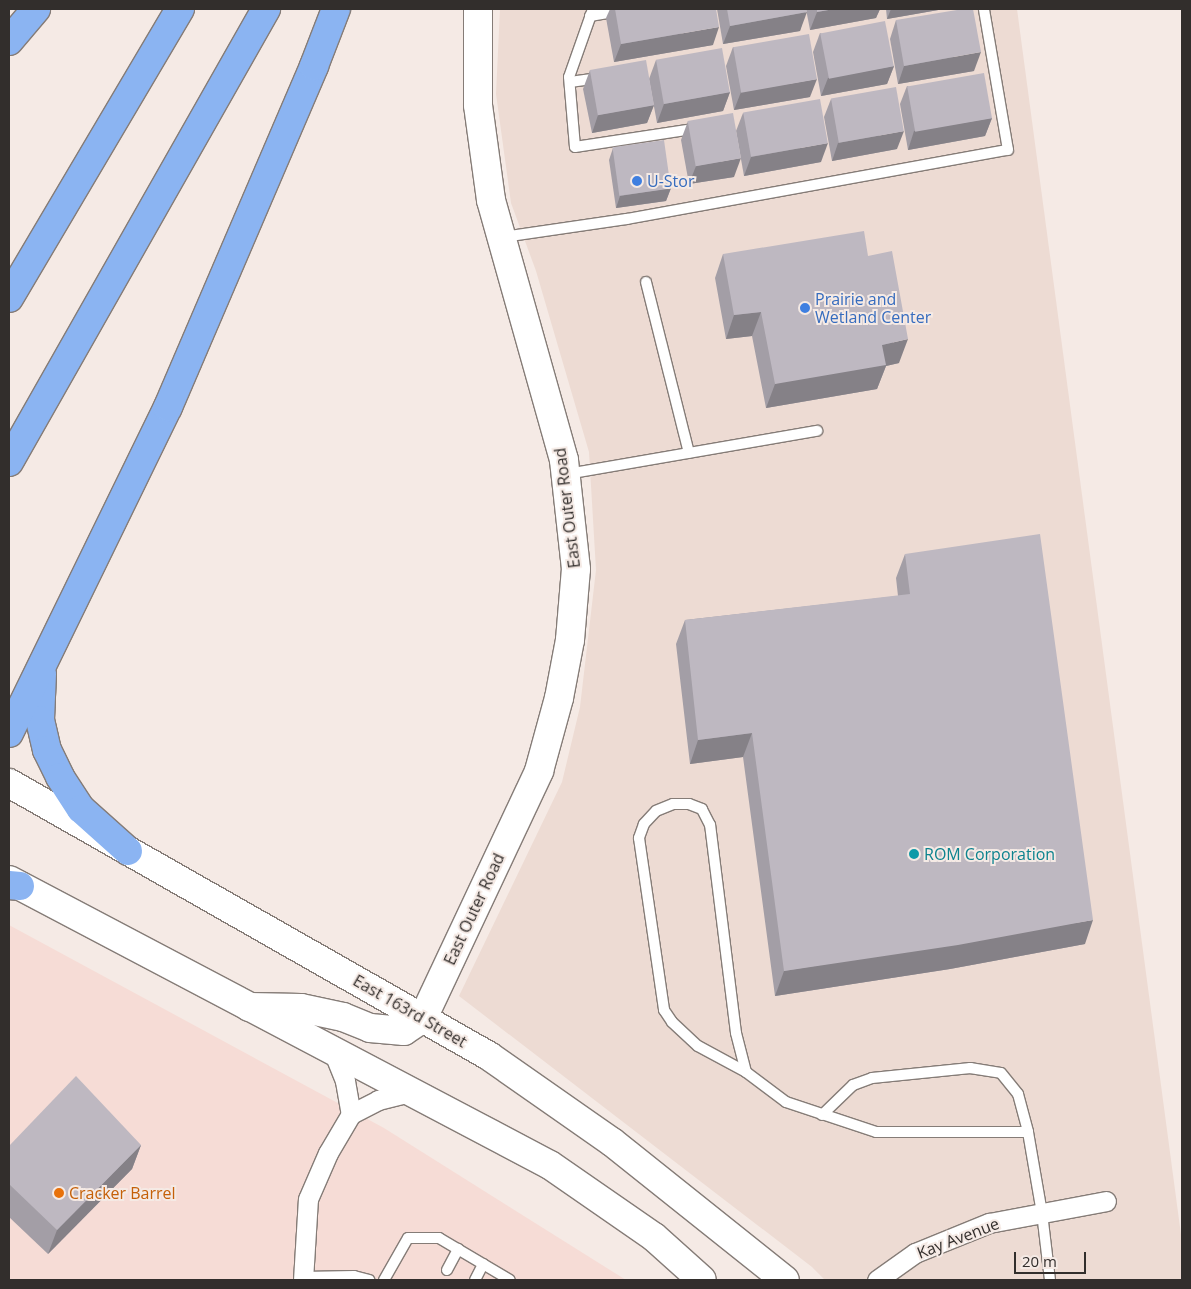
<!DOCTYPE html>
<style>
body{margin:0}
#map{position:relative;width:1191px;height:1289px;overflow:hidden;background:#f5eae5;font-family:"Open Sans",sans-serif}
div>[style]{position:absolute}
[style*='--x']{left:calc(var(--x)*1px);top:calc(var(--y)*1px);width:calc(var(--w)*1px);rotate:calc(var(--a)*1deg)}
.commercial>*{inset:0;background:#f6dcd6}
.built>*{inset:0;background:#eddbd3}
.roads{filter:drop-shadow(1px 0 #857c77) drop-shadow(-1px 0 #857c77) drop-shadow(0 1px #857c77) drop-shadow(0 -1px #857c77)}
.lane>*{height:10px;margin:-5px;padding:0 5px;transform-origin:5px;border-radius:5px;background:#fff}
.street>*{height:19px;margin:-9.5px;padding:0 9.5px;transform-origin:9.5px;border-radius:9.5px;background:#fff}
.secondary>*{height:28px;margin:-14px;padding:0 14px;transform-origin:14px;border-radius:14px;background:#fff}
.highway>*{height:28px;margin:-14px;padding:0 14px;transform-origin:14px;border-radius:14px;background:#8bb4f2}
.wall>*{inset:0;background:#a39ea6}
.shaded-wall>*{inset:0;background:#858187}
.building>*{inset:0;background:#beb8c1;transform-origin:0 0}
.dots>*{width:14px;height:14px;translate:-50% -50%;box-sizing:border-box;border:2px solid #f5eae5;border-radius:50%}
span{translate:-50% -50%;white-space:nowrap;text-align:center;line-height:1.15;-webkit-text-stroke:4px #f5eae5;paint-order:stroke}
.shop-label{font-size:16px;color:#366cbe}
.left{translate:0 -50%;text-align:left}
.street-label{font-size:16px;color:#322e2c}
.culture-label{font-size:16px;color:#0d838f}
.food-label{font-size:16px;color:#c56008}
.frame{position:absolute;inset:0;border:10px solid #322e2c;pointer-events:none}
.scale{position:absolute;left:1014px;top:1252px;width:72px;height:22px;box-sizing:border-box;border:2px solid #322e2c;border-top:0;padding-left:6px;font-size:15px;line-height:18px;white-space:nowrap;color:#322e2c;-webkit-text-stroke:4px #f5eae5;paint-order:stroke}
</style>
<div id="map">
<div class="commercial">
<div style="clip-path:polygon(9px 925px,384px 1128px,626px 1280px,9px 1280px)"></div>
</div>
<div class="built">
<div style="clip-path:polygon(500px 9px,1017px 9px,1182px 1242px,1182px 1280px,825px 1280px,812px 1267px,459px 996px,562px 782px,580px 707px,596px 570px,589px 452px,536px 271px,511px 203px,496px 94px)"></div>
</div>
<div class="roads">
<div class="lane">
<div style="--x:593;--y:9;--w:72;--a:109.4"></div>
<div style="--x:569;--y:77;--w:70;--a:85.1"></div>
<div style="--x:575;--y:147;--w:125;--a:-8.7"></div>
<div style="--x:590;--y:16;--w:43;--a:-9.5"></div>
<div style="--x:570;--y:82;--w:29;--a:-8"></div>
<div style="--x:503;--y:237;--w:125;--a:-8.3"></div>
<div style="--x:627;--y:219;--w:387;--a:-10.3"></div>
<div style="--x:1008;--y:150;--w:143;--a:-99.7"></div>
<div style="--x:646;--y:282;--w:176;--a:75.9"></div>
<div style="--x:567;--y:474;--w:254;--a:-9.8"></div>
<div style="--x:746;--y:1072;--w:40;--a:-104.4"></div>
<div style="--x:736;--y:1033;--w:210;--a:-97.1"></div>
<div style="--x:710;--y:825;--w:18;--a:-117"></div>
<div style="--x:702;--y:809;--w:14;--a:-159"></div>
<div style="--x:689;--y:804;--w:16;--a:180"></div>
<div style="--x:673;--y:804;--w:18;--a:158"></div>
<div style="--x:656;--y:811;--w:18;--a:133"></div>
<div style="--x:644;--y:824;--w:15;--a:110"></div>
<div style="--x:639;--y:838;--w:174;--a:81.7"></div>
<div style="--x:664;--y:1010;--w:14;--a:56"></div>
<div style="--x:672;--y:1022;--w:35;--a:43"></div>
<div style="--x:698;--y:1046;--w:55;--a:28.4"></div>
<div style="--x:746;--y:1072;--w:50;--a:36.9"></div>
<div style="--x:786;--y:1102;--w:95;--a:18.4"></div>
<div style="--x:876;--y:1132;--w:152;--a:0"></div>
<div style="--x:822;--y:1115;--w:43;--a:-44.1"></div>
<div style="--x:853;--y:1085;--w:20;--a:-20"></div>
<div style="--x:872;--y:1078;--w:99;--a:-5.8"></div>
<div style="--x:970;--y:1068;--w:31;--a:9"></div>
<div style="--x:1001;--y:1073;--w:27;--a:51"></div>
<div style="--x:1018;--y:1094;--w:39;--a:75"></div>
<div style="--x:1028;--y:1132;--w:82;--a:80.2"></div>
<div style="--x:1042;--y:1213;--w:67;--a:83.2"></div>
<div style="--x:447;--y:1270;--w:24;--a:-62"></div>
<div style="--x:303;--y:1277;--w:51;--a:-1.1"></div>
<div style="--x:354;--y:1276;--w:16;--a:15"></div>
<div style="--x:384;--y:1280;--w:48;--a:-60.3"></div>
<div style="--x:408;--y:1238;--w:31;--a:0"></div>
<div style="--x:439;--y:1238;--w:82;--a:30.6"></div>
<div style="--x:475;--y:1280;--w:18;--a:-63"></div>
</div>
<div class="street">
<div style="--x:333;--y:1051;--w:32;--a:68"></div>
<div style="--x:345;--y:1081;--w:34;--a:80"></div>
<div style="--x:303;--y:1280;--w:81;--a:-86.5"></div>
<div style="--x:308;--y:1199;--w:50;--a:-66.5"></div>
<div style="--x:328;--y:1153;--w:45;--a:-59.5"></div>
<div style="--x:351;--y:1114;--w:30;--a:-27"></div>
<div style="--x:378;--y:1100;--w:33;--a:-14"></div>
<div style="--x:877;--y:1280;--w:47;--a:-35.4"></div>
<div style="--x:915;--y:1253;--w:80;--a:-22.1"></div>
<div style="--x:989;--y:1223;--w:119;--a:-10.6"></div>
</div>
<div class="secondary">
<div style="--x:9;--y:783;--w:552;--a:29.63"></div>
<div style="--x:489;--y:1056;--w:150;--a:35"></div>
<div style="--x:612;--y:1142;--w:221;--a:38.6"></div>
<div style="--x:9;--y:880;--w:611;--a:27.78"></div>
<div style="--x:550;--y:1165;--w:126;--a:34.7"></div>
<div style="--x:654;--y:1237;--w:64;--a:41.9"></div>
<div style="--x:249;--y:1007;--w:52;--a:1.1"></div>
<div style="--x:301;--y:1008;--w:43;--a:12.1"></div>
<div style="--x:343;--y:1017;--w:29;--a:22"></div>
<div style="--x:370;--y:1028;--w:34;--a:5"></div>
<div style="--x:404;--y:1031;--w:23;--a:-34"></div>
<div style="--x:423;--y:1018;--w:273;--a:-64.8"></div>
<div style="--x:539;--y:771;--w:76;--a:-74.7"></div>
<div style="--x:559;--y:698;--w:59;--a:-79.3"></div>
<div style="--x:570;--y:640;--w:71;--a:-85.2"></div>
<div style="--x:576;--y:569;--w:110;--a:-96.3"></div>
<div style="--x:564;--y:460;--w:270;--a:-105.7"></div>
<div style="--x:491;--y:200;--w:96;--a:-97.8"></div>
<div style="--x:478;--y:105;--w:96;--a:-90"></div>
</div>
<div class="highway">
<div style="--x:9;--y:41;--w:42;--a:-49.8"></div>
<div style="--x:9;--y:298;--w:336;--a:-59.4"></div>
<div style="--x:9;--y:462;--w:521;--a:-60.43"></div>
<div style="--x:42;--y:674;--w:46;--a:92.5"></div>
<div style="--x:40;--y:720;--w:31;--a:77"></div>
<div style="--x:47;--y:750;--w:30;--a:64"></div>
<div style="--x:60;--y:777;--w:38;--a:57"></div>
<div style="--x:81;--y:809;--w:63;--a:41.8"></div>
<div style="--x:9;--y:733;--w:363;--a:-64"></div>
<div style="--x:168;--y:407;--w:371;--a:-66.8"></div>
<div style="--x:314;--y:66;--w:61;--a:-68.9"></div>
<div style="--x:9;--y:885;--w:11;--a:5"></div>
</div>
</div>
<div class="wall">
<div style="clip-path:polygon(610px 9px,615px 9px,713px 45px,614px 62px,606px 18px)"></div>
<div style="clip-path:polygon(717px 9px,806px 9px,800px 31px,723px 44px)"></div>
<div style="clip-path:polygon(806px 9px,880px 9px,876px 18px,810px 30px)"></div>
<div style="clip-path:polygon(886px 9px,944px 9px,887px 19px)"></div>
<div style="clip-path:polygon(896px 20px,974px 71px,898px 84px,890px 39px)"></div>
<div style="clip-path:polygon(820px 33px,894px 66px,887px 84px,821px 96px,813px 52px)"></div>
<div style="clip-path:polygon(733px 47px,810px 97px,734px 110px,726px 66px)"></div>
<div style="clip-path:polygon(656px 60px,730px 92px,723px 111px,657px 123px,649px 79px)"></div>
<div style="clip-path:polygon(590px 70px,654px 105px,647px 123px,592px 133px,583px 89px)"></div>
<div style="clip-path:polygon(907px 86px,992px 118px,985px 136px,908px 150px,900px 104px)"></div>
<div style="clip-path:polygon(831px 99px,897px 149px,832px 161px,824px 117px)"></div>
<div style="clip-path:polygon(743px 113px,821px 162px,744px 176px,736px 131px)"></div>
<div style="clip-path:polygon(688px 121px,734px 177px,689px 184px,681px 140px)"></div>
<div style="clip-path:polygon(613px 148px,671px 188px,666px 201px,616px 208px,609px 160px)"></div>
<div style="clip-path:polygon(723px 254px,868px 256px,899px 363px,886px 366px,877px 389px,766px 408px,752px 336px,726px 339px,715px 278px)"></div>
<div style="clip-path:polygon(905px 554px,1085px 944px,950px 969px,775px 996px,743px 757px,690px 764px,676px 644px,685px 620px,898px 596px,896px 578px)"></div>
<div style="clip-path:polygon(141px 1145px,132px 1169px,48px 1254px,9px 1217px,9px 1146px)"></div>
</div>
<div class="shaded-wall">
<div style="clip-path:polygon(834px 9px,880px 9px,876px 18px,810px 30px,817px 12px)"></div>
<div style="clip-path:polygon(891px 9px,944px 9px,887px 19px)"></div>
<div style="clip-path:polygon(807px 12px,800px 31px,723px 44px,730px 26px)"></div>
<div style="clip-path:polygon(719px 27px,713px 45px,614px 62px,621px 44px)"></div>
<div style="clip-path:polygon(981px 52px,974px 71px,898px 84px,904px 66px)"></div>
<div style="clip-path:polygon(894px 66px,887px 84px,821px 96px,828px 78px)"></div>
<div style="clip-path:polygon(817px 79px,810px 97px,734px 110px,741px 92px)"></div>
<div style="clip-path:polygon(730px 92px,723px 111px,657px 123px,664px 104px)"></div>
<div style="clip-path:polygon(654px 105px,647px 123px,592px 133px,598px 115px)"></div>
<div style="clip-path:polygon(992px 118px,985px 136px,908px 150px,914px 131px)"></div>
<div style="clip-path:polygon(904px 131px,897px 149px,832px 161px,838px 143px)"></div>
<div style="clip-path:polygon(828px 143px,821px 162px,744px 176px,751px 157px)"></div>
<div style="clip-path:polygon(741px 158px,734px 177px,689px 184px,696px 166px)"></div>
<div style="clip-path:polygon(671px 188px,666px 201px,616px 208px,620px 196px)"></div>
<div style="clip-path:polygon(761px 312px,752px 336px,726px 339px,734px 315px)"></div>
<div style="clip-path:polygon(908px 339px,899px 363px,886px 366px,877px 389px,766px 408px,775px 384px,882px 345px)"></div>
<div style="clip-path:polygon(752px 733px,743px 757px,690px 764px,698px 740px)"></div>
<div style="clip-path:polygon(1093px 920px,1085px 944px,950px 969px,775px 996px,784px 971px)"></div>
<div style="clip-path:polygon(141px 1145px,132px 1169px,48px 1254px,57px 1230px)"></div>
</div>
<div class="building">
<div style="clip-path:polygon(615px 9px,716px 9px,719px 27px,621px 44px)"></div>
<div style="clip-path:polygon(727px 9px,806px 9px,807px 12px,730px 26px)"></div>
<div style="clip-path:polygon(817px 9px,834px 9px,817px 12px)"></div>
<div style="clip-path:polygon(963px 9px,973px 9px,981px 52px,904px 66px,896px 20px)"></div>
<div style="left:885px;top:21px;width:46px;height:66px;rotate:79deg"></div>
<div style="left:809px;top:34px;width:46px;height:77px;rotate:80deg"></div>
<div style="left:722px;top:48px;width:45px;height:67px;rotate:80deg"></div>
<div style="left:646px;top:60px;width:46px;height:57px;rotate:80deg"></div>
<div style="left:984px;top:73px;width:46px;height:78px;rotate:80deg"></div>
<div style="left:896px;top:87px;width:45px;height:66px;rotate:80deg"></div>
<div style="left:820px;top:99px;width:45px;height:78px;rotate:80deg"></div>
<div style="left:733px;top:113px;width:46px;height:46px;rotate:80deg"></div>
<div style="left:664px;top:140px;width:49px;height:52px;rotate:82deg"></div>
<div style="clip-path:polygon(864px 231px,868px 256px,892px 251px,908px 339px,882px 345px,886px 365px,775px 384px,761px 312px,734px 315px,723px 254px)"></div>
<div style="clip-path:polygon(1040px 534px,1093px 920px,958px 945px,784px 971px,752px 733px,698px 740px,685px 620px,910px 594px,905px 554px)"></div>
<div style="clip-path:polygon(76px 1076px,141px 1145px,57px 1230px,9px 1184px,9px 1146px)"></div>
</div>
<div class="dots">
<div style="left:637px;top:181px;background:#3f7fe0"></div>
<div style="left:805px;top:308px;background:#3f7fe0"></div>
<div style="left:914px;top:854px;background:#0f9aa8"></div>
<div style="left:59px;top:1193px;background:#e8710a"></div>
</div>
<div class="shop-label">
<span class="left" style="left:647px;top:181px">U-Stor</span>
<span class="left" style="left:815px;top:308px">Prairie and<br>Wetland Center</span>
</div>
<div class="street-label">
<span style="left:567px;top:508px;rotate:-97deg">East Outer Road</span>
<span style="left:474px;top:909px;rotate:-65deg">East Outer Road</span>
<span style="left:410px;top:1011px;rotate:30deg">East 163rd Street</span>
<span style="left:958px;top:1238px;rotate:-21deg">Kay Avenue</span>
</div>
<div class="culture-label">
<span class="left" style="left:924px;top:854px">ROM Corporation</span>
</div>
<div class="food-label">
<span class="left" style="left:69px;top:1193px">Cracker Barrel</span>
</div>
<div class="frame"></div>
<div class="scale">20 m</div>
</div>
